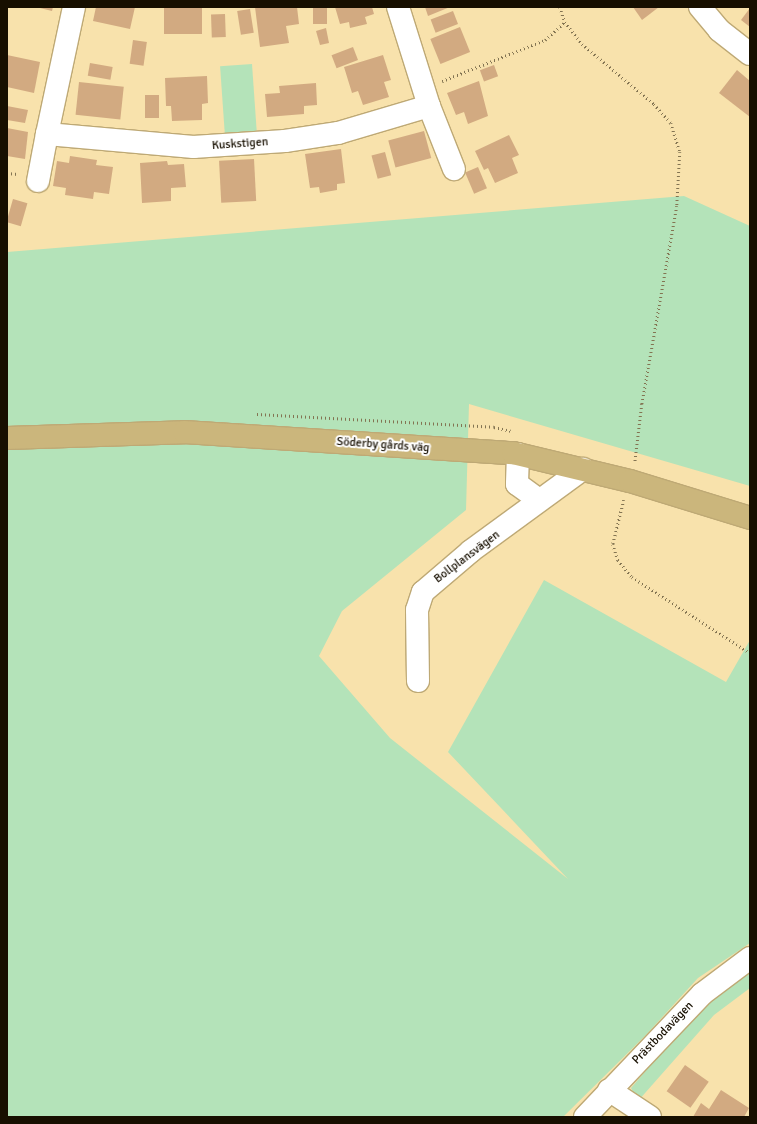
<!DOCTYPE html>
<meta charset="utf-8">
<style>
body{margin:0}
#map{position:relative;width:757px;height:1124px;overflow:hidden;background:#f8e2ac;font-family:Signika,sans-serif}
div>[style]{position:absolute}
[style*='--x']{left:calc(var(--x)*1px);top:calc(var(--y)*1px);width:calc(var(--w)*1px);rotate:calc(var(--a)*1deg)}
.green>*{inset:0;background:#b4e3b9;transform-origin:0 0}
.building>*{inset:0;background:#d2aa81;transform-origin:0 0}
.path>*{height:2.5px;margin-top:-1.25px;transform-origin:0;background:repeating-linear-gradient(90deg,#837452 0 1px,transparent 0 4px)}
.roads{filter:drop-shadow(1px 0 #bea975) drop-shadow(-1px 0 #bea975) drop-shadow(0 1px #bea975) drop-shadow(0 -1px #bea975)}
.minor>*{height:22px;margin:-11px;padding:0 11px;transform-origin:11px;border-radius:11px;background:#fff}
.major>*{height:22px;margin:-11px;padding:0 11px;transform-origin:11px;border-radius:11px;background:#cbb67c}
span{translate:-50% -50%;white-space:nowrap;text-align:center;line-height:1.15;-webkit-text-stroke:4px #fff;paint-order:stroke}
.street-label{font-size:12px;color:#170f00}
.frame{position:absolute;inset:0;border:8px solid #170f00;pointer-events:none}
</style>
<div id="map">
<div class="green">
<div style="left:252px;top:64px;width:67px;height:32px;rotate:86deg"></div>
<div style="clip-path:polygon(684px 196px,750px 226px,750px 486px,469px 404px,466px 510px,342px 611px,319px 656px,390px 738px,568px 879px,448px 752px,544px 580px,726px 682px,750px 640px,750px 943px,698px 978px,645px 1036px,563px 1117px,7px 1117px,7px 252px)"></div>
<div style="clip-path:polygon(750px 971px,750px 988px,714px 1015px,638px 1101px,631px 1088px,667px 1046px,708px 1000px)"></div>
</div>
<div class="building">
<div style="clip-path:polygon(36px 7px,53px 7px,52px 11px)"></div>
<div style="clip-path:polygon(96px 7px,135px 7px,130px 29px,93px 21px)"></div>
<div style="clip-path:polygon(255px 7px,297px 7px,299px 24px,286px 26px,289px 43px,260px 47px)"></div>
<div style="left:313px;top:7px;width:14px;height:17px"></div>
<div style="clip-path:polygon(335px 7px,372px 7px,374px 14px,365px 17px,367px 24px,350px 28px,349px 22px,340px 24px)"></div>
<div style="clip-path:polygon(425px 7px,450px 7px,428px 16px)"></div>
<div style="clip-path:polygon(633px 7px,659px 7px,642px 20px)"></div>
<div style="left:164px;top:8px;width:38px;height:26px"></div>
<div style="clip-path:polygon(750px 8px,750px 27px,741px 20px)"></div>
<div style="left:250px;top:9px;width:24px;height:13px;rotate:81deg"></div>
<div style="left:453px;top:11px;width:14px;height:24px;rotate:69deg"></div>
<div style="left:225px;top:14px;width:23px;height:14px;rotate:88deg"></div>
<div style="left:460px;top:27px;width:27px;height:32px;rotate:68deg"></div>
<div style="clip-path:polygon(326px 28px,329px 43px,320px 45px,316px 31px)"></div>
<div style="left:133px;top:40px;width:14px;height:24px;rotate:8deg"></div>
<div style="left:353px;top:47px;width:14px;height:23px;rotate:69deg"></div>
<div style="clip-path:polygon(7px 55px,40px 62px,34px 93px,7px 87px)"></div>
<div style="clip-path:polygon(383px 55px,391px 80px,384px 82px,389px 97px,363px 105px,358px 91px,352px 93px,344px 67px)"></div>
<div style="left:90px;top:63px;width:23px;height:13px;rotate:10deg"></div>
<div style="left:494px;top:65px;width:12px;height:15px;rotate:70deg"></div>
<div style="clip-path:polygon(737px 70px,750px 81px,750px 117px,719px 93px)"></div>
<div style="clip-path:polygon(207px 76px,208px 103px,202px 104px,202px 120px,172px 121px,171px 106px,166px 106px,165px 78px)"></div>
<div style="clip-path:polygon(479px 81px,488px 116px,468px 124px,464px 112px,456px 115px,447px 93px)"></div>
<div style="left:79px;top:82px;width:45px;height:33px;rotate:6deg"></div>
<div style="clip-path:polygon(316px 83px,317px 105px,304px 106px,304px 114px,267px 117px,265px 94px,280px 93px,279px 86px)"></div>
<div style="left:145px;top:95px;width:14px;height:23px"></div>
<div style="clip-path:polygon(7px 106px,28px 110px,25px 123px,7px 120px)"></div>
<div style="clip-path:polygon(7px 128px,28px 132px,25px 159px,7px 156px)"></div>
<div style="left:424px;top:131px;width:28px;height:37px;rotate:75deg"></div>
<div style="clip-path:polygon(509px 135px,519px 155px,512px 158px,518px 173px,495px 183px,488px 168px,484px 170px,475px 151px)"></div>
<div style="clip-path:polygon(341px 149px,345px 183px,337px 184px,337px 190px,320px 193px,319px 187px,310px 188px,305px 154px)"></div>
<div style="left:385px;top:152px;width:24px;height:14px;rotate:75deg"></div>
<div style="clip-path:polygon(70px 156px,97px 160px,96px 165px,113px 167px,109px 194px,94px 192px,93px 199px,65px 195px,66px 188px,53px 186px,57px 161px,69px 163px)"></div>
<div style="left:254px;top:159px;width:42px;height:35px;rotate:87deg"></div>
<div style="clip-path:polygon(167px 161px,168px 165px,184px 164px,186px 187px,171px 188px,171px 201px,142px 203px,140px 163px)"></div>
<div style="left:478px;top:167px;width:23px;height:14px;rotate:67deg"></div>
<div style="left:13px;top:199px;width:15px;height:24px;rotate:16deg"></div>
<div style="left:685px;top:1065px;width:29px;height:32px;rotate:35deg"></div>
<div style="clip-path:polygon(721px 1090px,749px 1108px,744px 1117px,693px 1117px,701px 1103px,709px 1109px)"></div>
</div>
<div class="path">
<div style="--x:560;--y:7;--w:16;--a:72"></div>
<div style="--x:565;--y:22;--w:28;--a:52"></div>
<div style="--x:582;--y:44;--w:94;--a:39.8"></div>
<div style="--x:654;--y:104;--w:25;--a:48"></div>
<div style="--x:671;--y:123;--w:30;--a:73"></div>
<div style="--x:680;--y:152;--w:54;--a:93.2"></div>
<div style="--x:677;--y:206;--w:201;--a:100"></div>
<div style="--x:642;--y:404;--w:59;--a:96.8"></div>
<div style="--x:442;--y:81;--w:111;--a:-21.7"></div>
<div style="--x:545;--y:40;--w:27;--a:-42"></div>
<div style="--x:7;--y:173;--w:11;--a:5"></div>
<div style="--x:257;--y:414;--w:237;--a:3.1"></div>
<div style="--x:494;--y:427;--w:17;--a:13"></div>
<div style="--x:624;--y:500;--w:45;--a:104"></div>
<div style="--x:613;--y:544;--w:17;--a:73"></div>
<div style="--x:618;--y:560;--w:22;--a:51"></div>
<div style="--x:632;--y:577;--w:140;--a:32.8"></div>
</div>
<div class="roads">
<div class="minor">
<div style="--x:74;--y:7;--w:130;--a:102"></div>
<div style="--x:47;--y:134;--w:147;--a:5.1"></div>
<div style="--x:193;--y:147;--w:92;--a:-3.7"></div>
<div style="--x:285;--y:141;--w:54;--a:-8.6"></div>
<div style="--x:338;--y:133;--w:95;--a:-16.5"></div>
<div style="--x:429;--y:106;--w:104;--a:-107.4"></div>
<div style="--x:700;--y:7;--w:30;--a:50"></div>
<div style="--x:719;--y:30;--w:39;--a:38"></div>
<div style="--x:429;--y:106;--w:68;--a:68.4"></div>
<div style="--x:38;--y:181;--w:48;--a:-79.2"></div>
<div style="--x:518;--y:454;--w:30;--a:92"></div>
<div style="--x:517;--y:484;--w:27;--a:36"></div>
<div style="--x:418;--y:681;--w:71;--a:-90.8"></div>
<div style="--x:417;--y:610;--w:19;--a:-72"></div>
<div style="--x:423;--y:592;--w:63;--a:-40.5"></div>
<div style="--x:471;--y:551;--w:139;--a:-36.2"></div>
<div style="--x:609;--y:1090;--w:49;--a:33.4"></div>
<div style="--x:585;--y:1117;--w:170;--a:-46.4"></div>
<div style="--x:702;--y:994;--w:60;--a:-36.9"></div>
</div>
<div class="major">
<div style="--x:7;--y:438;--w:177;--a:-1.9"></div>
<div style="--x:184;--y:432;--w:330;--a:3.7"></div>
<div style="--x:513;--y:453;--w:120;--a:13.5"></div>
<div style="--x:630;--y:481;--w:126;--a:17.1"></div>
</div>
</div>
<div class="street-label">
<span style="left:240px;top:144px;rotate:-4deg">Kuskstigen</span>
<span style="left:383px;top:445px;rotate:4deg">Söderby gårds väg</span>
<span style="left:467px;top:557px;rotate:-37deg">Bollplansvägen</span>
<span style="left:663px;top:1033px;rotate:-46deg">Prästbodavägen</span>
</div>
<div class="frame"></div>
</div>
